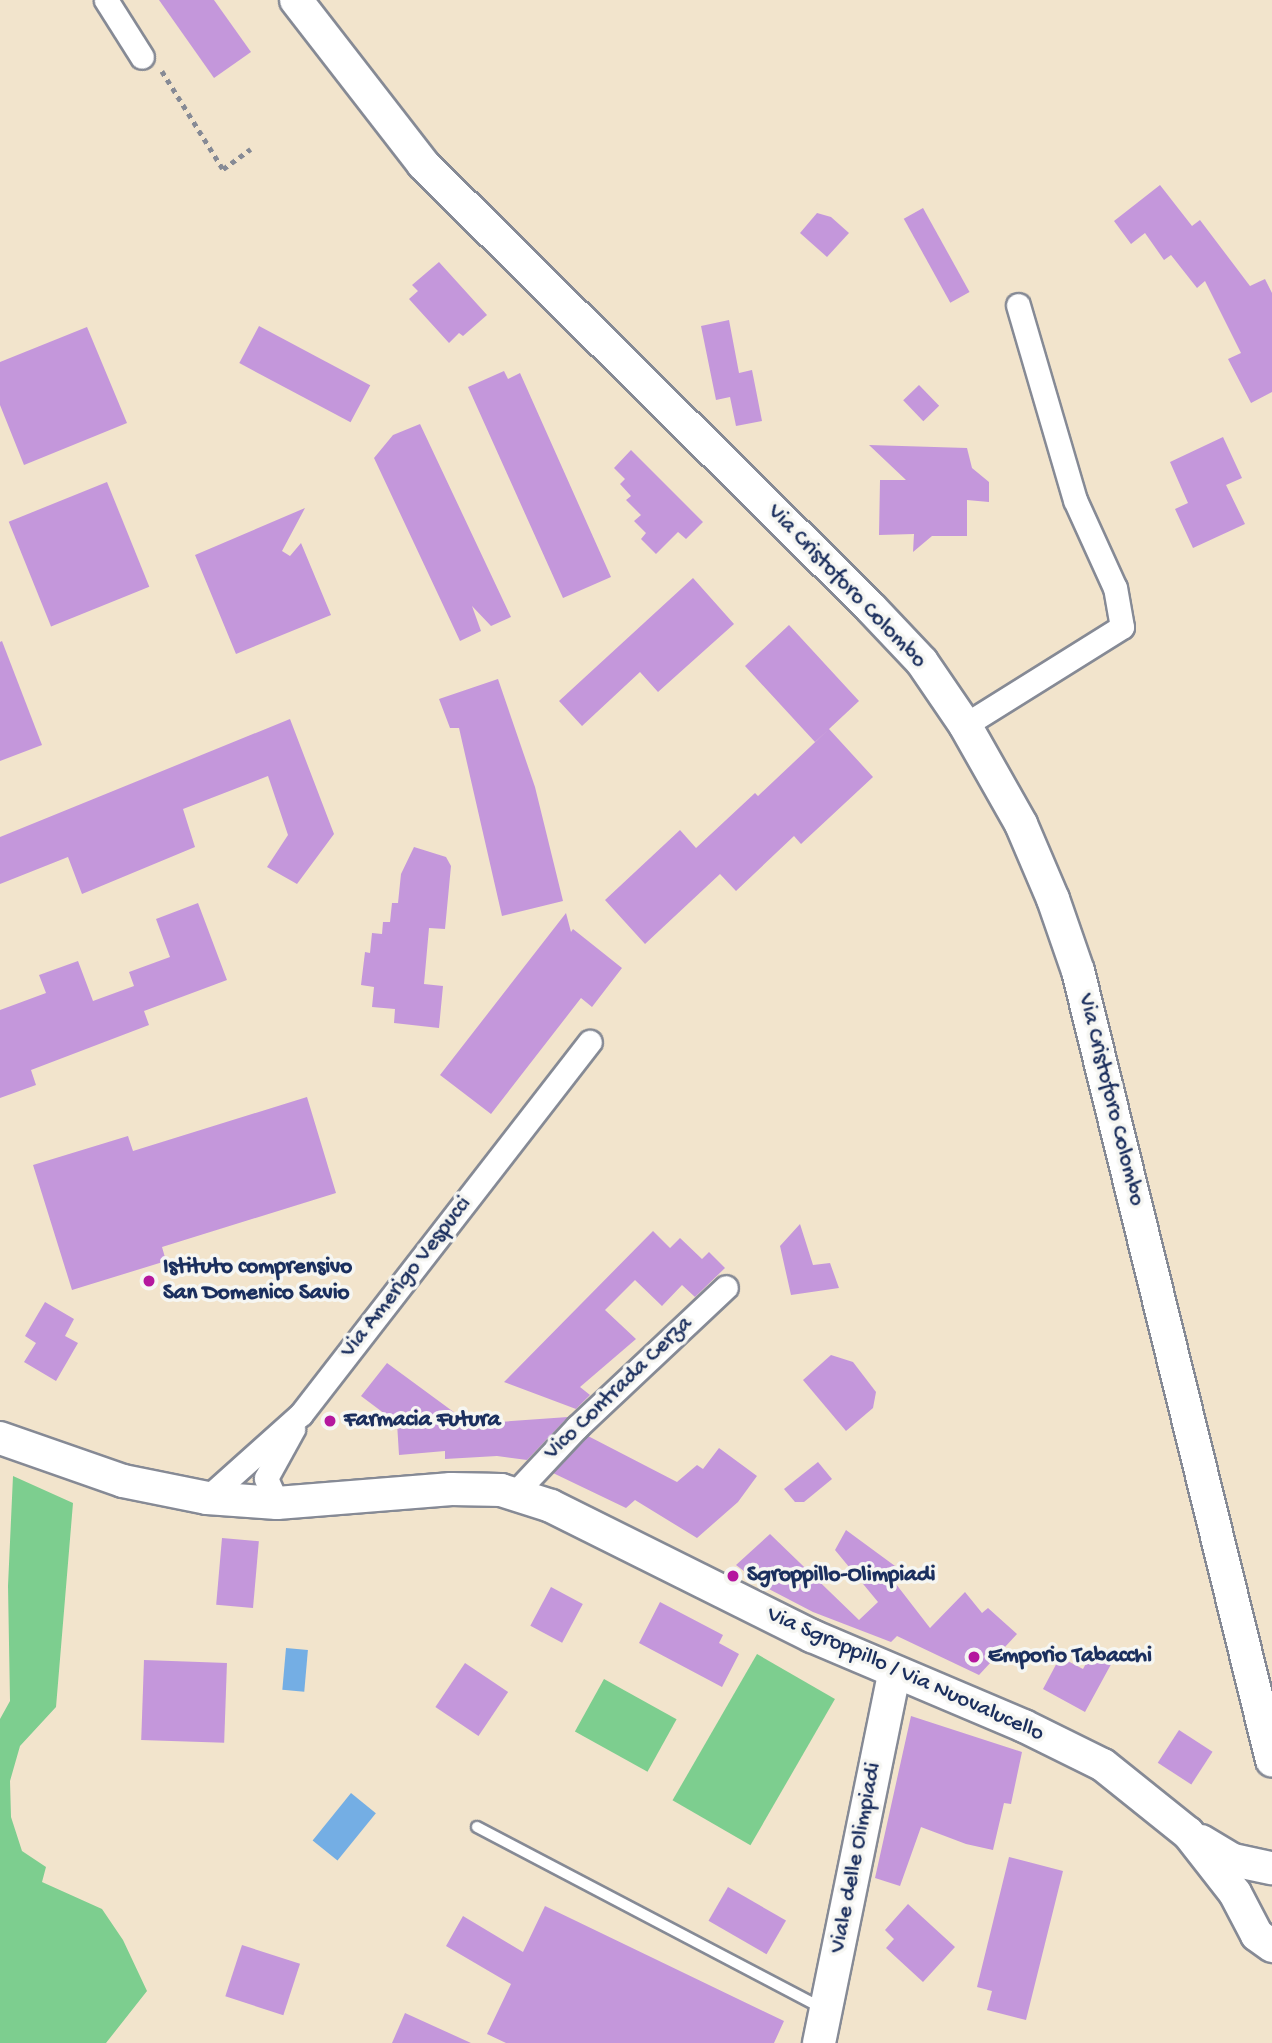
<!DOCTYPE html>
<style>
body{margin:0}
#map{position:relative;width:1272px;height:2043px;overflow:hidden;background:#f2e4cc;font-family:"Gochi Hand",sans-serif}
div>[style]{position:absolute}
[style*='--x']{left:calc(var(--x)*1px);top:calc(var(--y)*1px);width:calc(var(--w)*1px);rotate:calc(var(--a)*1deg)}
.green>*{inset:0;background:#7dce8f;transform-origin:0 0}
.water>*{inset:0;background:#74aee4;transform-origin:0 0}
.building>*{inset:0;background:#c497db;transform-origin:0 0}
.path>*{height:4.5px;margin-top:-2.25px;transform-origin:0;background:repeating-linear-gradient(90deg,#868a95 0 5px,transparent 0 10px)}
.roads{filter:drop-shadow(2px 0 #868a95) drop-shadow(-2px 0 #868a95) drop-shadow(0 2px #868a95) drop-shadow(0 -2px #868a95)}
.lane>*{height:10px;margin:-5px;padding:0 5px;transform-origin:5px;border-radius:5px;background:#fff}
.street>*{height:23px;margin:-11.5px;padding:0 11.5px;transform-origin:11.5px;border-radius:11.5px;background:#fff}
.secondary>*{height:32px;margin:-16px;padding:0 16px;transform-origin:16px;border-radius:16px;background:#fff}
.dots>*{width:19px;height:19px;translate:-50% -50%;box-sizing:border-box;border:4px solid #f6f6f2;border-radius:50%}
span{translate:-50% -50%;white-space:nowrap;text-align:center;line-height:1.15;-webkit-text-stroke:7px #f6f6f2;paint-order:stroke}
.street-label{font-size:23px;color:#1b2f5e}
.poi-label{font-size:23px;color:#1b2f5e;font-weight:700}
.left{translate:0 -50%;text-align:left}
</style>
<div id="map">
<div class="green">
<div style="clip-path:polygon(13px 1476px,73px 1503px,56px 1707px,20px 1746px,10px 1781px,11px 1817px,22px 1851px,46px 1867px,42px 1882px,102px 1909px,123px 1940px,147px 1991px,106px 2043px,0 2043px,0 1719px,10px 1701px,8px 1586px)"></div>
<div style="left:757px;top:1654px;width:90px;height:169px;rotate:30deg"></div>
<div style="left:604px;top:1679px;width:83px;height:60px;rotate:29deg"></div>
</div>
<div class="water">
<div style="left:286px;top:1648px;width:22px;height:42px;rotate:5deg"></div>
<div style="left:351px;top:1793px;width:32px;height:61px;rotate:39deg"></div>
</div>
<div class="building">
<div style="clip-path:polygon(159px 0,214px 0,251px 52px,214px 78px)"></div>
<div style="clip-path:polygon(1160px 185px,1192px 226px,1200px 220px,1250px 286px,1265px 279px,1272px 293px,1272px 392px,1251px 403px,1228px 359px,1241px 353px,1205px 281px,1197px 288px,1171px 255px,1164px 260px,1145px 233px,1131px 244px,1114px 221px)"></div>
<div style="left:923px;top:208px;width:96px;height:22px;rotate:61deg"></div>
<div style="clip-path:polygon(817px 213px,831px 217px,849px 233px,827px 257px,800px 233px)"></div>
<div style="clip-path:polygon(439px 262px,487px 315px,463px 336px,459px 333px,449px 343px,409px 299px,418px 291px,412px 285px)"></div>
<div style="clip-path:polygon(729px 320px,739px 373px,752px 370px,762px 421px,736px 426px,730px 397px,716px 400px,701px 326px)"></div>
<div style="left:259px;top:326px;width:126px;height:42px;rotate:28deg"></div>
<div style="clip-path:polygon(87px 327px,127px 423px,24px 465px,0 405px,0 362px)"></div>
<div style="clip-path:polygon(504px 371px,508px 379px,520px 373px,611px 577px,563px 598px,468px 387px)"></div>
<div style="left:919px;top:385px;width:29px;height:22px;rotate:46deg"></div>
<div style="clip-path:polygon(420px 424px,511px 617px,491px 626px,472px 606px,481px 631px,460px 641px,374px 458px,393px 435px)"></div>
<div style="clip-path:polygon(1223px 437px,1242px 478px,1226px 485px,1245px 524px,1193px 548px,1175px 509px,1188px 503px,1170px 462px)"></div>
<div style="clip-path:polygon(869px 445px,967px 448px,972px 468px,989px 482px,989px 502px,967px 500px,967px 536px,932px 536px,913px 552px,914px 534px,879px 535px,880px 480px,906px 480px)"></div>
<div style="clip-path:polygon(631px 450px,703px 522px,686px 539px,678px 532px,656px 554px,641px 539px,646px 533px,634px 521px,641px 515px,626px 500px,631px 496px,620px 484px,625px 479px,614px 468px)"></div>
<div style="left:107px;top:482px;width:113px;height:106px;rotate:68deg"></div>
<div style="clip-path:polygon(305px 508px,282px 551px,290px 556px,301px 543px,331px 615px,236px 654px,195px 555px)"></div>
<div style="clip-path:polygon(693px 578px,734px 624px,658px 692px,640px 672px,582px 726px,559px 701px)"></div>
<div style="clip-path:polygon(789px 625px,859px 701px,829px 729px,873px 777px,801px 844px,794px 836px,736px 891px,720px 874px,645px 944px,605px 900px,680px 830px,696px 848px,755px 793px,758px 796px,828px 730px,815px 742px,745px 666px)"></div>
<div style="clip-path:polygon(2px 641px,42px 745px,0 761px,0 642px)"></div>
<div style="clip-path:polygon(498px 679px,535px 787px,563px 901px,502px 916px,459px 728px,450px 728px,439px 699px)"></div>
<div style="clip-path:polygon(290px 719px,334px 834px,297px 884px,267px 867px,288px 835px,268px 776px,183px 809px,195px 847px,82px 894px,68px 857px,0 884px,0 837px)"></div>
<div style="clip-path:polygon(414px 847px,446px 857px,451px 866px,445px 929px,429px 928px,424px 984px,443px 986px,439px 1028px,394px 1023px,395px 1009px,372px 1007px,374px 987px,361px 985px,365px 952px,370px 953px,372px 933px,382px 934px,383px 922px,390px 922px,392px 903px,398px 903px,401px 874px)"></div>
<div style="clip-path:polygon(198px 903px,227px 980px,144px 1011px,149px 1025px,31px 1070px,36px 1085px,0 1098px,0 1010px,46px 993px,39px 975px,78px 961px,93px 1001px,134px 986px,129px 972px,170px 957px,156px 919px)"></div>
<div style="clip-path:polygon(566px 913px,571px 932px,573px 929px,622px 968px,592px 1007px,581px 998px,491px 1114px,440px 1075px)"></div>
<div style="clip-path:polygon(307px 1097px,336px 1193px,162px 1247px,166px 1261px,72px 1290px,33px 1165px,128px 1136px,133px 1151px)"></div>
<div style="clip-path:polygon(800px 1224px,813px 1265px,830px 1263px,839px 1288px,791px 1295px,780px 1246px)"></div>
<div style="clip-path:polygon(653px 1231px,670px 1248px,680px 1238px,702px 1259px,709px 1252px,725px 1268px,695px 1297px,682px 1285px,662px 1306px,635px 1280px,605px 1310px,636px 1339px,580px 1387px,590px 1395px,576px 1409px,504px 1382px)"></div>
<div style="clip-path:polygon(45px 1302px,74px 1319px,65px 1336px,78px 1343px,56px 1381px,24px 1362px,36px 1343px,25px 1336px)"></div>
<div style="clip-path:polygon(831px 1355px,853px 1362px,876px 1392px,873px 1408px,846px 1431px,803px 1380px)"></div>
<div style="clip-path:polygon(387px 1363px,470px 1424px,568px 1417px,527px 1460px,497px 1456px,445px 1459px,445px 1451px,399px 1455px,397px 1423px,361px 1396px)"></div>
<div style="clip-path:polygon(588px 1436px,677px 1482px,697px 1465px,703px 1469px,719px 1448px,757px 1476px,738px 1502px,697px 1538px,635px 1500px,626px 1508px,553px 1473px)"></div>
<div style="clip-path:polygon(818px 1462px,832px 1479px,804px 1502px,795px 1502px,784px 1489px)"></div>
<div style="clip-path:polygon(846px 1530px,895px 1566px,889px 1575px,930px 1628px,965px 1592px,982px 1613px,988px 1608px,1017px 1634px,979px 1675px,897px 1636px,891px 1642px,813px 1612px,765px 1587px,736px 1565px,770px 1534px,859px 1620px,878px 1602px,835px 1550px)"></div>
<div style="left:222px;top:1538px;width:37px;height:67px;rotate:5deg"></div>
<div style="left:551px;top:1587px;width:36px;height:44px;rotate:28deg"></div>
<div style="clip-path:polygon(660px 1602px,723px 1635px,719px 1643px,739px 1654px,722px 1687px,639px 1643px)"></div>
<div style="clip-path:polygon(1095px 1647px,1115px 1657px,1085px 1712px,1043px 1689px,1060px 1657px,1083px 1669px)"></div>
<div style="left:144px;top:1660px;width:83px;height:80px;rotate:2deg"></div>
<div style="left:465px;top:1663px;width:52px;height:53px;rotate:34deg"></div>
<div style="clip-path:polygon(911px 1716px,1022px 1752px,1011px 1804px,1004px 1803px,993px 1850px,966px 1844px,921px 1827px,900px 1886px,875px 1878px)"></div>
<div style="left:1179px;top:1730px;width:40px;height:39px;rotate:33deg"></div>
<div style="clip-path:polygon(1009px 1857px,1063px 1871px,1026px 2020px,987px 2010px,992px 1991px,977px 1987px)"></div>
<div style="left:728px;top:1887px;width:67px;height:39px;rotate:30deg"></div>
<div style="clip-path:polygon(908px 1904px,955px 1947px,923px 1982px,886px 1948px,894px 1939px,885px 1930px)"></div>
<div style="clip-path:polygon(545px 1906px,784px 2021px,774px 2043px,506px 2043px,487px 2034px,511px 1984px,446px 1946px,463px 1916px,523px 1952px)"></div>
<div style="left:242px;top:1945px;width:61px;height:54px;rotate:18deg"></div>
<div style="clip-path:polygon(405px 2013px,471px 2043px,392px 2043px)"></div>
</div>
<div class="path">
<div style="--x:162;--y:71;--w:115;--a:58.1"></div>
<div style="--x:223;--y:169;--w:34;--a:-36"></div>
</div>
<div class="roads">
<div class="lane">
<div style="--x:477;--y:1827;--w:392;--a:27.7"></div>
</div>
<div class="street">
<div style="--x:106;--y:0;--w:67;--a:57.7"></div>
<div style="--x:965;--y:725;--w:185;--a:-32"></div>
<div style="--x:1122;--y:627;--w:40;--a:-100"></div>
<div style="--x:1115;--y:588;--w:97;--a:-114.4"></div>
<div style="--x:1075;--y:500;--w:203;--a:-106.3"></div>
<div style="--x:515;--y:1493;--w:91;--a:-46.8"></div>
<div style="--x:577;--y:1427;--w:204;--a:-43.2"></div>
<div style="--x:207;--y:1498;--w:126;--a:-41.8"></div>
<div style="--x:301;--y:1414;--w:471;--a:-52.2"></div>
<div style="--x:277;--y:1503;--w:27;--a:-114"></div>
<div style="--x:266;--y:1478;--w:56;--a:-61.1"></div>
</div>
<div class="secondary">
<div style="--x:296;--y:0;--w:207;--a:52.2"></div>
<div style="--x:423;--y:164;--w:631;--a:44.74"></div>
<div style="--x:871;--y:608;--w:74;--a:46.6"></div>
<div style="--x:922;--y:662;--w:76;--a:55.7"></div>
<div style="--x:965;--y:725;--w:114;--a:60.5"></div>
<div style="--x:1021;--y:824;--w:82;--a:66.9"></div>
<div style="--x:1053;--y:899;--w:76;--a:70.9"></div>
<div style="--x:1078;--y:971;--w:813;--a:76.19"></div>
<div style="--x:0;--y:1438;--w:130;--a:19.3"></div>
<div style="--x:123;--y:1481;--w:86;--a:11.4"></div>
<div style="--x:207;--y:1498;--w:70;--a:4.1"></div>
<div style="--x:277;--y:1503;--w:175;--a:-4.6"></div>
<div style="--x:451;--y:1489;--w:50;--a:1.1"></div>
<div style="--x:501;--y:1490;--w:52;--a:17.7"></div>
<div style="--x:551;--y:1506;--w:292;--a:26.5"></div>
<div style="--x:812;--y:1636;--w:230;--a:23"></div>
<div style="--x:1024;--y:1726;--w:88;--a:26.3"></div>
<div style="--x:1103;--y:1765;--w:109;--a:38.7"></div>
<div style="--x:1188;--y:1833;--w:76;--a:51.9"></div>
<div style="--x:1235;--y:1893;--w:47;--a:62.4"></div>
<div style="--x:1257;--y:1935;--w:19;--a:36"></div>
<div style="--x:1201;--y:1841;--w:37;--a:31"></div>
<div style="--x:1233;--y:1860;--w:40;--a:12"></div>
<div style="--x:819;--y:2043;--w:378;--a:-78.5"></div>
</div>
</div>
<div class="dots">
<div style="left:149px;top:1281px;background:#b5179e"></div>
<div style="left:330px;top:1421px;background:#b5179e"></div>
<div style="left:733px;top:1576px;background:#b5179e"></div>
<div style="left:974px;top:1657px;background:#b5179e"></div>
</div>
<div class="street-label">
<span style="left:846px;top:587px;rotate:46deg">Via Cristoforo Colombo</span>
<span style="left:1110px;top:1100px;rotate:76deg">Via Cristoforo Colombo</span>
<span style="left:407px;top:1278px;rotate:-52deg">Via Amerigo Vespucci</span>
<span style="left:619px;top:1389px;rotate:-44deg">Vico Contrada Cerza</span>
<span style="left:905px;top:1675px;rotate:24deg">Via Sgroppillo / Via Nuovalucello</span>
<span style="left:857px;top:1858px;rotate:-79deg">Viale delle Olimpiadi</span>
</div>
<div class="poi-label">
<span class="left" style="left:163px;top:1281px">Istituto comprensivo<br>San Domenico Savio</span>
<span class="left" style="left:344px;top:1421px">Farmacia Futura</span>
<span class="left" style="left:747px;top:1576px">Sgroppillo-Olimpiadi</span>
<span class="left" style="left:988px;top:1657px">Emporio Tabacchi</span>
</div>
</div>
